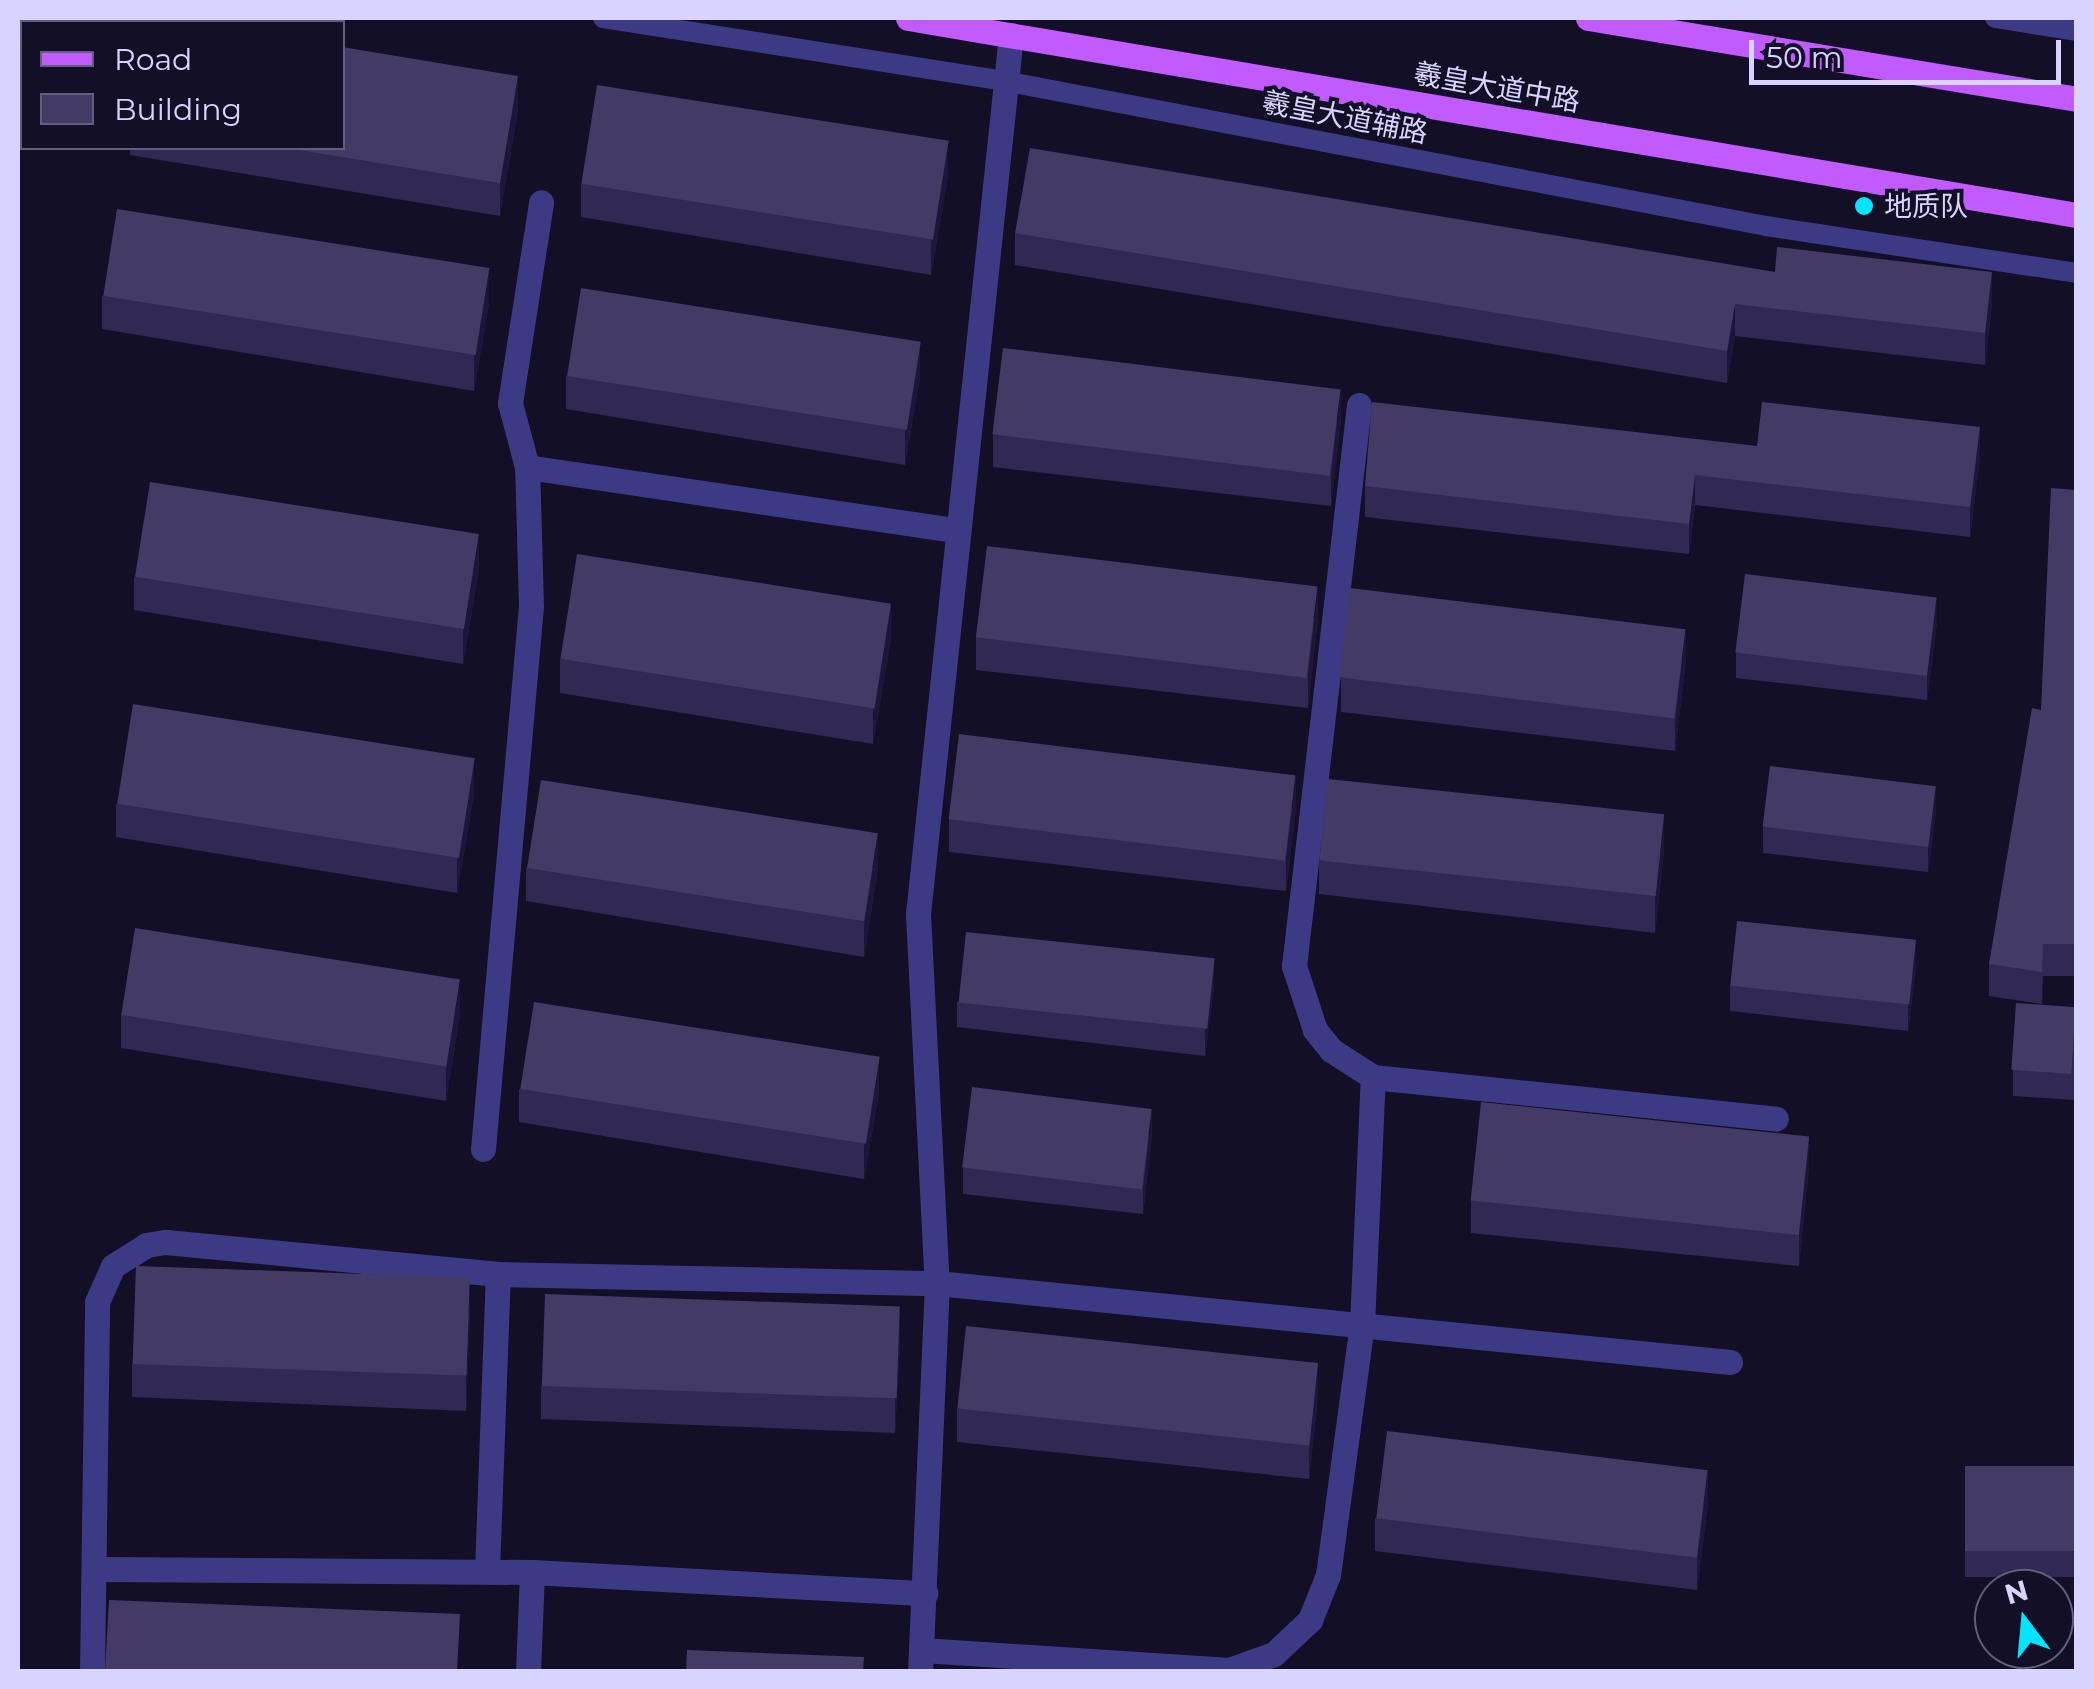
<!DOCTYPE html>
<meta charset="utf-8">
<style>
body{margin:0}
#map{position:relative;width:2094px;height:1689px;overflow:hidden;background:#130f26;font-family:Montserrat,"Noto Sans SC",sans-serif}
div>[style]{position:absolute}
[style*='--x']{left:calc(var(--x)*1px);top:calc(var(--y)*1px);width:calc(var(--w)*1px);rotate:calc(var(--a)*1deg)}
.service>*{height:20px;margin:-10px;padding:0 10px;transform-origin:10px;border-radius:10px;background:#3d3a85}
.minor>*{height:25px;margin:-12.5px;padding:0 12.5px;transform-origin:12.5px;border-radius:12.5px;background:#3d3a85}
.primary>*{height:25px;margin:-12.5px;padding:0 12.5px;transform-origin:12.5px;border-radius:12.5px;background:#c25bff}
.wall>*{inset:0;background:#312854;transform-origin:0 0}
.shaded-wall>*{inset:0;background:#1d163a}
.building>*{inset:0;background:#433a66;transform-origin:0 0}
.dots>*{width:28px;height:28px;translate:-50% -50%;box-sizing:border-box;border:5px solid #130f26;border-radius:50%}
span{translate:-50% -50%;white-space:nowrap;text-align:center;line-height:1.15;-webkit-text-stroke:8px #130f26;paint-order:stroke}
.street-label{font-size:28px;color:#d9d4ff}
.poi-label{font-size:28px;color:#d9d4ff}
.left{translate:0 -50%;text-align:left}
.frame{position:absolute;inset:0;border:20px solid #d9d4ff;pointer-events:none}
.legend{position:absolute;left:20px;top:20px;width:325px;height:130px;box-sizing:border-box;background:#130f26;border:2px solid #625e7d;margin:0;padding:12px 18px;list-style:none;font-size:30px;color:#d9d4ff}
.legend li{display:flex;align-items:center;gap:20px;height:50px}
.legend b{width:50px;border:2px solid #625e7d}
.north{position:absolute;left:1974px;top:1569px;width:100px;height:100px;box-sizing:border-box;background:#130f26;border:2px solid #625e7d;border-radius:50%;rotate:344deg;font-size:28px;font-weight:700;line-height:40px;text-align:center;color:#d9d4ff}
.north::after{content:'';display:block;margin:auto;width:35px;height:45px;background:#00e5ff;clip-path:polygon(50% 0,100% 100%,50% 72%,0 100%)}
.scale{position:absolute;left:1749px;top:40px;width:312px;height:45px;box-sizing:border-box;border:5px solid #d9d4ff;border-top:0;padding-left:12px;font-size:30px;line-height:35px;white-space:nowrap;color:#d9d4ff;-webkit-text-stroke:8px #130f26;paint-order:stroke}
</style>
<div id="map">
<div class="service">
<div style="--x:603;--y:18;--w:406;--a:8.9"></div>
<div style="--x:1004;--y:81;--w:776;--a:10.77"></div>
<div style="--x:1766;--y:226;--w:314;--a:8.6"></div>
<div style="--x:1995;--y:18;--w:82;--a:9.1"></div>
</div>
<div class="minor">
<div style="--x:1011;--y:35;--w:884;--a:96.04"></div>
<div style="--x:918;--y:914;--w:369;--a:87.1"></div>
<div style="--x:937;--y:1283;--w:797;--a:5.69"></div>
<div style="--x:1359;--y:405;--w:565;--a:96.61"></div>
<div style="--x:1294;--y:966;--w:67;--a:71.8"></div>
<div style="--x:1315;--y:1030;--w:26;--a:51"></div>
<div style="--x:1331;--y:1050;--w:50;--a:32.7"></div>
<div style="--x:527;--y:467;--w:436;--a:8.4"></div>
<div style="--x:483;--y:1149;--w:545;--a:-84.95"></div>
<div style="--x:531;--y:606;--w:139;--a:-91.6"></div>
<div style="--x:527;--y:467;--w:66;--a:-104.9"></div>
<div style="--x:510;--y:403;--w:203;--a:-81.2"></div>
<div style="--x:96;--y:1569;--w:436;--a:0.4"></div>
<div style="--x:532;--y:1572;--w:394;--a:3.1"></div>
<div style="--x:487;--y:1571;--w:297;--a:-87.9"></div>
<div style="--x:498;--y:1274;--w:439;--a:1.2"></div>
<div style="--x:937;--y:1283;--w:389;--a:92.5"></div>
<div style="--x:922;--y:1650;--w:308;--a:3.7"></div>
<div style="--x:1229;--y:1670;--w:48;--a:-19.6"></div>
<div style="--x:1274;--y:1654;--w:50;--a:-43.4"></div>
<div style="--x:1310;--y:1620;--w:48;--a:-68.2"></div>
<div style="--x:1328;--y:1575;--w:252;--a:-82.3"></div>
<div style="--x:1362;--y:1325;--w:248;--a:-87.5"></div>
<div style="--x:1373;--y:1077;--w:405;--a:5.9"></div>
<div style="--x:92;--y:1672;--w:370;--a:-89.2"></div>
<div style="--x:97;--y:1302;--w:39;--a:-66"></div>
<div style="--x:113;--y:1266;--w:39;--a:-32"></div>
<div style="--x:146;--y:1245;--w:20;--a:-9"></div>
<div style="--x:166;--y:1242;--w:334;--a:5.5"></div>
<div style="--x:528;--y:1672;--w:100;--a:-87.7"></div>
</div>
<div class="primary">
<div style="--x:908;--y:18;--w:1184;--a:9.57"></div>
<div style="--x:1588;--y:18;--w:495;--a:9.4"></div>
</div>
<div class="wall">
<div style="clip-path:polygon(518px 110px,500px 216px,130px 155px,130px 148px,342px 148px)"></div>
<div style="clip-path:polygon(948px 177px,931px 275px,581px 217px,581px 184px)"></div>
<div style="clip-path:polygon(1015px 233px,1775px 272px,1992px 303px,1985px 365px,1735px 336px,1727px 383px,1015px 265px)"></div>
<div style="clip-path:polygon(102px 296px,489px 303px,474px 391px,102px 329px)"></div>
<div style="clip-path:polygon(566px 376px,920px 377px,905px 465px,566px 409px)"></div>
<div style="clip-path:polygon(1341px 420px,1331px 506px,993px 467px,993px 434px)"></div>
<div style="clip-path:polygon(1757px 446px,1980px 458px,1970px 537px,1695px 505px,1689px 554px,1365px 517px,1365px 486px)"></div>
<div style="clip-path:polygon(2076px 490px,2076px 976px,2043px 976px,2042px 1004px,1989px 996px,1989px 964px,2041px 710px)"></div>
<div style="clip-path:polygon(479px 569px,463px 664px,134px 610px,134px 577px)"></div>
<div style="clip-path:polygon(1318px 618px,1308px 708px,976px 670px,976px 637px)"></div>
<div style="clip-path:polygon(1937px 622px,1927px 700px,1736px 678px,1736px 652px)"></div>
<div style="clip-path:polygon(891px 639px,873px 744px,560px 693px,560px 659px)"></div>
<div style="clip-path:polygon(1686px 660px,1675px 751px,1341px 712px,1341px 678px)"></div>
<div style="clip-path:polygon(474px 794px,457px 893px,116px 837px,116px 804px)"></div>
<div style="clip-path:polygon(1296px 808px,1286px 891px,949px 852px,949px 819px)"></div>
<div style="clip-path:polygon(1936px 810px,1928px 872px,1763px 853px,1763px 827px)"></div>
<div style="clip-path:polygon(1664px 851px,1655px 933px,1319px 894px,1319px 861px)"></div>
<div style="clip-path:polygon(526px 868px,878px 868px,864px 957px,526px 901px)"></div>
<div style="clip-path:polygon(1916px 967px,1908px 1031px,1730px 1011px,1730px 986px)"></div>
<div style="clip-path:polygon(1214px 986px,1205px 1056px,957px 1027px,957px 1002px)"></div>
<div style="clip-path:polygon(2076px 1007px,2076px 1100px,2013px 1096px,2013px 1070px)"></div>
<div style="clip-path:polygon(121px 1015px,460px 1015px,446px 1101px,121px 1048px)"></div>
<div style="clip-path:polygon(519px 1089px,879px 1092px,864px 1179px,519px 1122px)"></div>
<div style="clip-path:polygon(1152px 1134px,1143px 1214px,963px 1194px,963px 1168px)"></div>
<div style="clip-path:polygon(1809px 1167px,1799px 1266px,1471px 1233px,1471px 1200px)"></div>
<div style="clip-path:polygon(470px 1312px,466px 1411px,132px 1397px,132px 1364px)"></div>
<div style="clip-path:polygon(900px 1341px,895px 1433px,541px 1419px,541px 1386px)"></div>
<div style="clip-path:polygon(1318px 1396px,1309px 1479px,957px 1442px,957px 1409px)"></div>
<div style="left:1965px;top:1466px;width:111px;height:111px"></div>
<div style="clip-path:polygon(1708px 1504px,1697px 1590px,1375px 1551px,1375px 1518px)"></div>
</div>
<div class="shaded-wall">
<div style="clip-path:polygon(518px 76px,518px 110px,500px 216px,500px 183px)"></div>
<div style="clip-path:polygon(948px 143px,948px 177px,931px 275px,931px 242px)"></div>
<div style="clip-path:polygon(489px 270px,489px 303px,474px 391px,474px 357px)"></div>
<div style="clip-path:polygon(1992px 272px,1992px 303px,1985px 365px,1985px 333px)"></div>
<div style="clip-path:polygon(1735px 304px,1735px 336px,1727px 383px,1727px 351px)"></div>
<div style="clip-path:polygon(920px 344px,920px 377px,905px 465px,905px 432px)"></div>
<div style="clip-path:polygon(1341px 387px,1341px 420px,1331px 506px,1331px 473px)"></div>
<div style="clip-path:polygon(1980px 427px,1980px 458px,1970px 537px,1970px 507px)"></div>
<div style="clip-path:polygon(1695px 475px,1695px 505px,1689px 554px,1689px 524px)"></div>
<div style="clip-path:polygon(479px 536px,479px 569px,463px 664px,463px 631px)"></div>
<div style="clip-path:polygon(1318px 585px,1318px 618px,1308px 708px,1308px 675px)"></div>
<div style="clip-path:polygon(1937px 596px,1937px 622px,1927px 700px,1927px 674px)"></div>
<div style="clip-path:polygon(891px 606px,891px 639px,873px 744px,873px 711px)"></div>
<div style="clip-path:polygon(1686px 627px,1686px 660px,1675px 751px,1675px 718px)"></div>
<div style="clip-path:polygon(474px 761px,474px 794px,457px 893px,457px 860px)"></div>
<div style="clip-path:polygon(1296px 775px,1296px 808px,1286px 891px,1286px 857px)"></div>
<div style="clip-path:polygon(1936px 785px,1936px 810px,1928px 872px,1928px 846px)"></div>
<div style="clip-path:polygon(1664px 817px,1664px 851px,1655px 933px,1655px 900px)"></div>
<div style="clip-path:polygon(878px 835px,878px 868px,864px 957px,864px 924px)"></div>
<div style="clip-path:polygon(1916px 941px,1916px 967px,1908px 1031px,1908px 1006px)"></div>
<div style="clip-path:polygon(1214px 960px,1214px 986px,1205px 1056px,1205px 1030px)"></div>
<div style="clip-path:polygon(460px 982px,460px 1015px,446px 1101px,446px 1068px)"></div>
<div style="clip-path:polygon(879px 1059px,879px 1092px,864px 1179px,864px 1146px)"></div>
<div style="clip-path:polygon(1152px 1108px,1152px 1134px,1143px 1214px,1143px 1189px)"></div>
<div style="clip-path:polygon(1809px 1134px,1809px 1167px,1799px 1266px,1799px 1233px)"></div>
<div style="clip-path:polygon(470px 1279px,470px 1312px,466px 1411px,466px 1378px)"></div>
<div style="clip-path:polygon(900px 1308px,900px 1341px,895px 1433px,895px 1400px)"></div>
<div style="clip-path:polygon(1318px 1363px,1318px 1396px,1309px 1479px,1309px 1446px)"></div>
<div style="clip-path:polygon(1708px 1471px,1708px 1504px,1697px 1590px,1697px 1557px)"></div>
</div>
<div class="building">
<div style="clip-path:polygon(148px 18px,163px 18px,193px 22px,147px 22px)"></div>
<div style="clip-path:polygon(342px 47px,518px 76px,500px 183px,287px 148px,342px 148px)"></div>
<div style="left:597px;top:85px;width:356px;height:100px;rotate:9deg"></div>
<div style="clip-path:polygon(1030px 148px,1775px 272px,1777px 247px,1992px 272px,1985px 333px,1735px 304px,1727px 351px,1015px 233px)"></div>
<div style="left:117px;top:209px;width:377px;height:88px;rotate:9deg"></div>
<div style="left:581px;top:288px;width:344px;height:89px;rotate:9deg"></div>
<div style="left:1003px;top:348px;width:340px;height:87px;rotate:7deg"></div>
<div style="clip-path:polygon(1372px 402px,1757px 446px,1762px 402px,1980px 427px,1970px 507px,1695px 475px,1689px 524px,1365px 486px)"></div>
<div style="left:150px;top:482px;width:333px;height:96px;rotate:9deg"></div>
<div style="clip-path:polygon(2051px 488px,2076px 490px,2076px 944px,2043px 944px,2042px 972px,1989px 964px,2032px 708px,2041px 710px)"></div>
<div style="left:987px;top:546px;width:333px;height:92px;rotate:7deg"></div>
<div style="left:577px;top:554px;width:318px;height:106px;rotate:9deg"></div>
<div style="left:1745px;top:574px;width:193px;height:79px;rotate:7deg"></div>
<div style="left:1350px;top:588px;width:338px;height:90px;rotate:7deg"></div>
<div style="left:133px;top:704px;width:346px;height:101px;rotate:9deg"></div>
<div style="left:959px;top:734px;width:339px;height:86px;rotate:7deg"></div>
<div style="left:1770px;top:766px;width:167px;height:61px;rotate:7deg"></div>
<div style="left:1328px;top:779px;width:338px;height:82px;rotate:6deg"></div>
<div style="left:541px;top:780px;width:341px;height:89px;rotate:9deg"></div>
<div style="left:1737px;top:921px;width:180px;height:65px;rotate:6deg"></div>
<div style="left:135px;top:928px;width:329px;height:88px;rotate:9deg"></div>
<div style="left:966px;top:932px;width:250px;height:71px;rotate:6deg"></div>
<div style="left:534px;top:1002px;width:350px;height:88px;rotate:9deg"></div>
<div style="left:2016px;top:1003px;width:60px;height:67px;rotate:4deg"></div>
<div style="left:972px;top:1087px;width:181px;height:81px;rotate:7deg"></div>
<div style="left:1481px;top:1102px;width:330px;height:99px;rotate:6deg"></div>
<div style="left:136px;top:1266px;width:334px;height:98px;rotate:2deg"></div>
<div style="left:545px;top:1294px;width:355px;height:92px;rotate:2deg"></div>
<div style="left:966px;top:1326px;width:354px;height:83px;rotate:6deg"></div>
<div style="left:1387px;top:1431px;width:323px;height:88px;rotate:7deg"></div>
<div style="left:1965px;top:1466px;width:111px;height:85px"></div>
<div style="clip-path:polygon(109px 1600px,460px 1614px,457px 1672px,105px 1672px)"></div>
<div style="clip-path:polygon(687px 1650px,864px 1657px,863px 1672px,686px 1672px)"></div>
</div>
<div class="dots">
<div style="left:1864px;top:206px;background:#00e5ff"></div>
</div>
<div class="street-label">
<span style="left:1497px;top:87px;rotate:10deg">羲皇大道中路</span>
<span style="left:1345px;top:117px;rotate:11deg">羲皇大道辅路</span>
</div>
<div class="poi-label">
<span class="left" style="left:1884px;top:206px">地质队</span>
</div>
<div class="frame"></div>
<ul class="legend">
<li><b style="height:12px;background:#c25bff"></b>Road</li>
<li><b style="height:28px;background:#433a66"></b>Building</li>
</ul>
<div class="north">N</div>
<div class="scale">50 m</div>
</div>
